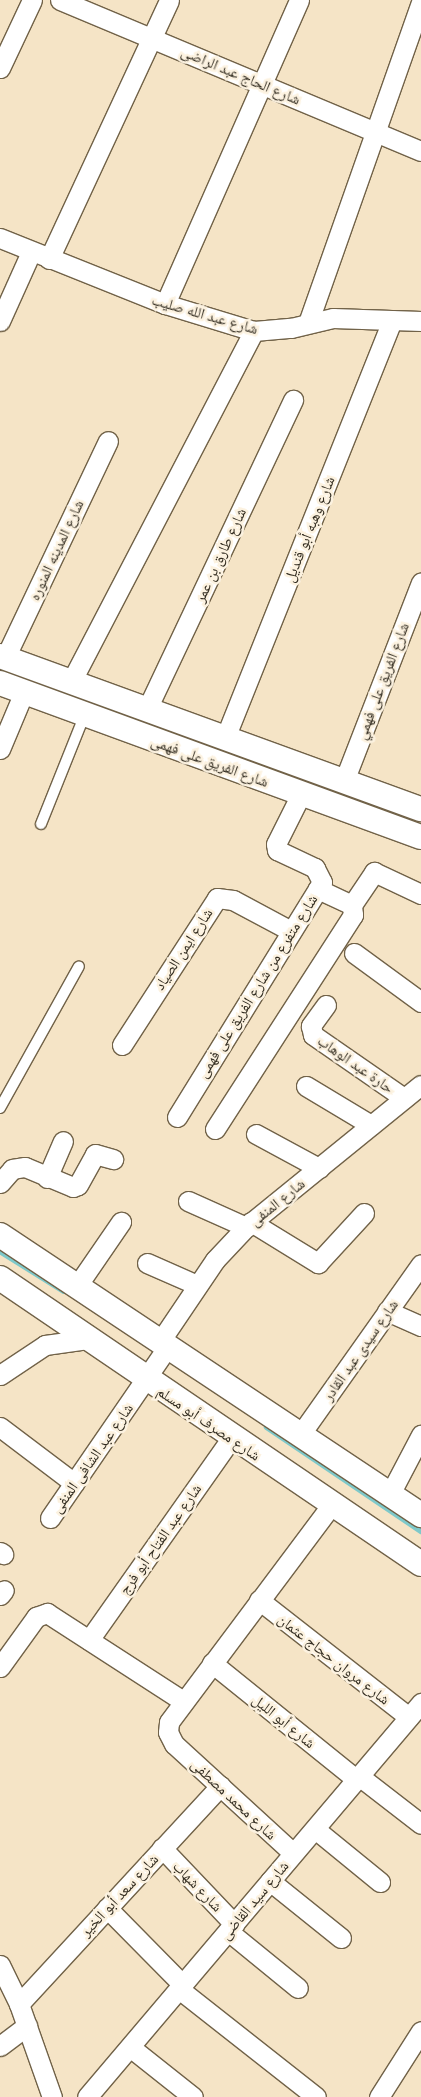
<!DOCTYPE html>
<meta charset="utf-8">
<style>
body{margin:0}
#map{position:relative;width:421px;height:2097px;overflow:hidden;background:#f5e4c6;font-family:"Open Sans","Noto Naskh Arabic",sans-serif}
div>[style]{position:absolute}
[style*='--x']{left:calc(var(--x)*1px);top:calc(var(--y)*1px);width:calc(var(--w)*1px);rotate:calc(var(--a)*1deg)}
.stream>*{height:5.5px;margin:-2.75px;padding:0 2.75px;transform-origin:2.75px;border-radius:2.75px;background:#7ec9ca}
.roads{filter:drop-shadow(1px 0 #716248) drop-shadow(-1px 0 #716248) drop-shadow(0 1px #716248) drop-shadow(0 -1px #716248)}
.service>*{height:10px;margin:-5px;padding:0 5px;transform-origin:5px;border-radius:5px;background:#fff}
.minor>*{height:19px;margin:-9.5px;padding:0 9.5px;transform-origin:9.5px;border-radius:9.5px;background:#fff}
.tertiary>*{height:24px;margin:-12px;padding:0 12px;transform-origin:12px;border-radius:12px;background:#fff}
span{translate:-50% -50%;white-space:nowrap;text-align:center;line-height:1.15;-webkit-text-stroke:5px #fcf2e0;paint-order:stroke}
.street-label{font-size:15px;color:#332d21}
</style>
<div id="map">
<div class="stream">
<div style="--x:0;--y:1251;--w:75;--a:32"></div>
<div style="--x:267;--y:1427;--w:186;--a:34"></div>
</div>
<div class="roads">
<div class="service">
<div style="--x:41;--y:824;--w:118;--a:-68.2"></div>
<div style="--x:0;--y:1108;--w:162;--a:-60.9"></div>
</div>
<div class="minor">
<div style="--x:60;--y:0;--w:391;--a:22.7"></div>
<div style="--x:0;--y:68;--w:75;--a:-64.8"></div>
<div style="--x:0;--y:238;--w:178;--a:21.8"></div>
<div style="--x:165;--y:304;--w:93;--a:16.9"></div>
<div style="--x:254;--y:331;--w:37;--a:-5"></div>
<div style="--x:291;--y:328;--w:43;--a:-13.4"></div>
<div style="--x:333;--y:318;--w:88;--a:2"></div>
<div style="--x:49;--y:259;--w:285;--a:-65.1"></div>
<div style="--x:165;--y:304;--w:332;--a:-66.2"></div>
<div style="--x:0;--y:321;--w:76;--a:-65.8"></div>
<div style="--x:308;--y:323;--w:340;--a:-70.6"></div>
<div style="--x:5;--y:658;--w:240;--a:-64.6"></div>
<div style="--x:71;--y:682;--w:396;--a:-62.5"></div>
<div style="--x:147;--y:709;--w:342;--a:-64.7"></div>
<div style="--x:225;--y:738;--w:450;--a:-68.2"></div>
<div style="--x:0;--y:749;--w:62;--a:-67.2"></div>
<div style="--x:344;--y:781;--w:213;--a:-68.8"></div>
<div style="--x:352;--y:905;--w:40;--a:-56"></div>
<div style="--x:374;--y:872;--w:52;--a:25.1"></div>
<div style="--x:354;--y:953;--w:83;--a:36.2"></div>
<div style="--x:326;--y:1005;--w:26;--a:126"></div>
<div style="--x:311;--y:1026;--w:9;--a:77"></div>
<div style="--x:313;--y:1035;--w:111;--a:34.7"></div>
<div style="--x:122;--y:1045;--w:175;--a:-57.1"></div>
<div style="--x:217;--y:898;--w:16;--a:7"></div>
<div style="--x:233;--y:900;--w:66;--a:28.1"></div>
<div style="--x:306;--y:1086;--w:76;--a:31"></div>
<div style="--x:177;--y:1117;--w:276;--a:-58.3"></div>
<div style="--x:322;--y:882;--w:16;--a:-117"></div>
<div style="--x:315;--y:868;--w:42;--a:-154.7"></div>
<div style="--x:277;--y:850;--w:6;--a:-99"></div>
<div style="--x:276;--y:844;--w:56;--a:-63.4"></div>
<div style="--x:215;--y:1129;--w:255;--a:-57.2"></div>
<div style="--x:353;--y:915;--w:10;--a:-96"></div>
<div style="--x:352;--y:905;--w:38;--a:-155"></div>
<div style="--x:256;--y:1134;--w:72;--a:28.4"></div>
<div style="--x:47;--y:1178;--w:40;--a:-66.6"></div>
<div style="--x:0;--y:1183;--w:18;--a:-49"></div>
<div style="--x:12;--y:1169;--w:13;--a:-9"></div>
<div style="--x:25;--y:1167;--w:52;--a:22.6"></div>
<div style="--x:73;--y:1187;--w:5;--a:-22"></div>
<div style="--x:78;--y:1185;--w:35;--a:-61"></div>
<div style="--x:95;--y:1154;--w:19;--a:16"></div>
<div style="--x:188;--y:1201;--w:64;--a:24.1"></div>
<div style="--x:251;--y:1222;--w:79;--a:31.5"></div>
<div style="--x:318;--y:1263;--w:68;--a:-47.4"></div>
<div style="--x:147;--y:1263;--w:55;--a:23.7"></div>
<div style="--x:77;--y:1286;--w:78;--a:-55.5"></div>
<div style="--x:387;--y:1311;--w:37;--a:24"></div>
<div style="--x:159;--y:1343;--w:100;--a:-56"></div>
<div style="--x:215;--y:1260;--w:45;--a:-46.8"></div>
<div style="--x:246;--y:1227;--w:225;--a:-39.1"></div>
<div style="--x:0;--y:1375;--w:54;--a:-33.7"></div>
<div style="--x:45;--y:1345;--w:43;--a:-7.9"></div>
<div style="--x:0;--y:1427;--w:93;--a:37.1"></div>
<div style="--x:300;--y:1435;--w:209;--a:-54.7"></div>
<div style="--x:390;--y:1494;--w:67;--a:-62.3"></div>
<div style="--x:50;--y:1518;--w:206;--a:-55.5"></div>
<div style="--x:0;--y:1552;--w:4;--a:34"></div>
<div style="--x:0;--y:1595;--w:6;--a:-51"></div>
<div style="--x:259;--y:1600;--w:190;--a:38"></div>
<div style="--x:89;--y:1640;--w:248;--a:-54.8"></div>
<div style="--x:212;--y:1663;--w:185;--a:38.9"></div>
<div style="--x:0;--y:1667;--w:62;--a:-54.2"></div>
<div style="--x:36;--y:1617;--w:12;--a:-20"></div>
<div style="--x:47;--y:1613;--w:162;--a:32.9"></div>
<div style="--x:359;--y:1776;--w:78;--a:37.7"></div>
<div style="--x:315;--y:1829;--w:84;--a:39.2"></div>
<div style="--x:162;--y:1848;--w:105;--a:46.5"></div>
<div style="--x:293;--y:1853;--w:161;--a:-137.5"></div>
<div style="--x:174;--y:1744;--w:13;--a:-117"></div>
<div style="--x:168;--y:1732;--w:10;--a:-84"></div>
<div style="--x:169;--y:1722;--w:272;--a:-53.2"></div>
<div style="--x:270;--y:1881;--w:91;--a:38.8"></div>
<div style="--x:107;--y:1908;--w:108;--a:45.4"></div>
<div style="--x:228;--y:1931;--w:90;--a:39.2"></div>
<div style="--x:0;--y:1965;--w:43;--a:64"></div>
<div style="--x:19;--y:2004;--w:99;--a:70.5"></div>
<div style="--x:179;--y:1989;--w:174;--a:38.2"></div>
<div style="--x:19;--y:2004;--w:297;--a:-47.3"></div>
<div style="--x:0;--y:2046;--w:34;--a:-37"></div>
<div style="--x:130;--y:2047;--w:80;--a:38.4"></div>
<div style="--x:87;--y:2097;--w:517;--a:-49.71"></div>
<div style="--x:379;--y:2097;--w:78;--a:-57.5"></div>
</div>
<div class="tertiary">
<div style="--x:0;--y:656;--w:448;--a:20"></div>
<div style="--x:0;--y:683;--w:448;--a:20.1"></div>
<div style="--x:0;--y:1235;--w:506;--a:33.63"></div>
<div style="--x:0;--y:1278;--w:509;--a:34.19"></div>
</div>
</div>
<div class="street-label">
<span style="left:241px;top:75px;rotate:23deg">شارع الحاج عبد الراضى</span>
<span style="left:205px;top:314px;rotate:16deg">شارع عبد الله صليب</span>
<span style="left:309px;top:529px;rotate:-68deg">شارع وهبه أبو قنديل</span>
<span style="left:56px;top:550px;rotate:-65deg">شارع المدينه المنوره</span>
<span style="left:220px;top:555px;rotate:-65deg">شارع طارق بن عمر</span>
<span style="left:382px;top:681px;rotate:-69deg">شارع الفريق على فهمي</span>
<span style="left:210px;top:761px;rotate:20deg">شارع الفريق على فهمى</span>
<span style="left:183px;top:949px;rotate:-57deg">شارع ايمن الصياد</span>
<span style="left:257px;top:986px;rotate:-58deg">شارع متفرع من شارع الفريق على فهمى</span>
<span style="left:356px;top:1064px;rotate:35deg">حارة عبد الوهاب</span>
<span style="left:277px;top:1202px;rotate:-39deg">شارع المنفى</span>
<span style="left:360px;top:1350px;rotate:-55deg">شارع سيدى عبد القادر</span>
<span style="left:209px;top:1423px;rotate:34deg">شارع مصرف أبو مسلم</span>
<span style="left:92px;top:1458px;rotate:-55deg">شارع عبد الشافى المنفى</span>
<span style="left:160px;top:1539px;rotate:-55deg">شارع عبد الفتاح أبو فرج</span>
<span style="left:334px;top:1659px;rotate:38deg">شارع مروان حجاج عثمان</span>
<span style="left:284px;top:1721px;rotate:39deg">شارع أبو الليل</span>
<span style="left:234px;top:1799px;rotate:43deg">شارع محمد مصطفى</span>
<span style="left:198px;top:1886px;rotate:46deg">شارع شهاب</span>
<span style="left:119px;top:1895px;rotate:-47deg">شارع سعد أبو الخير</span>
<span style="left:254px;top:1900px;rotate:-50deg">شارع سيد القاضى</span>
</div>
</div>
